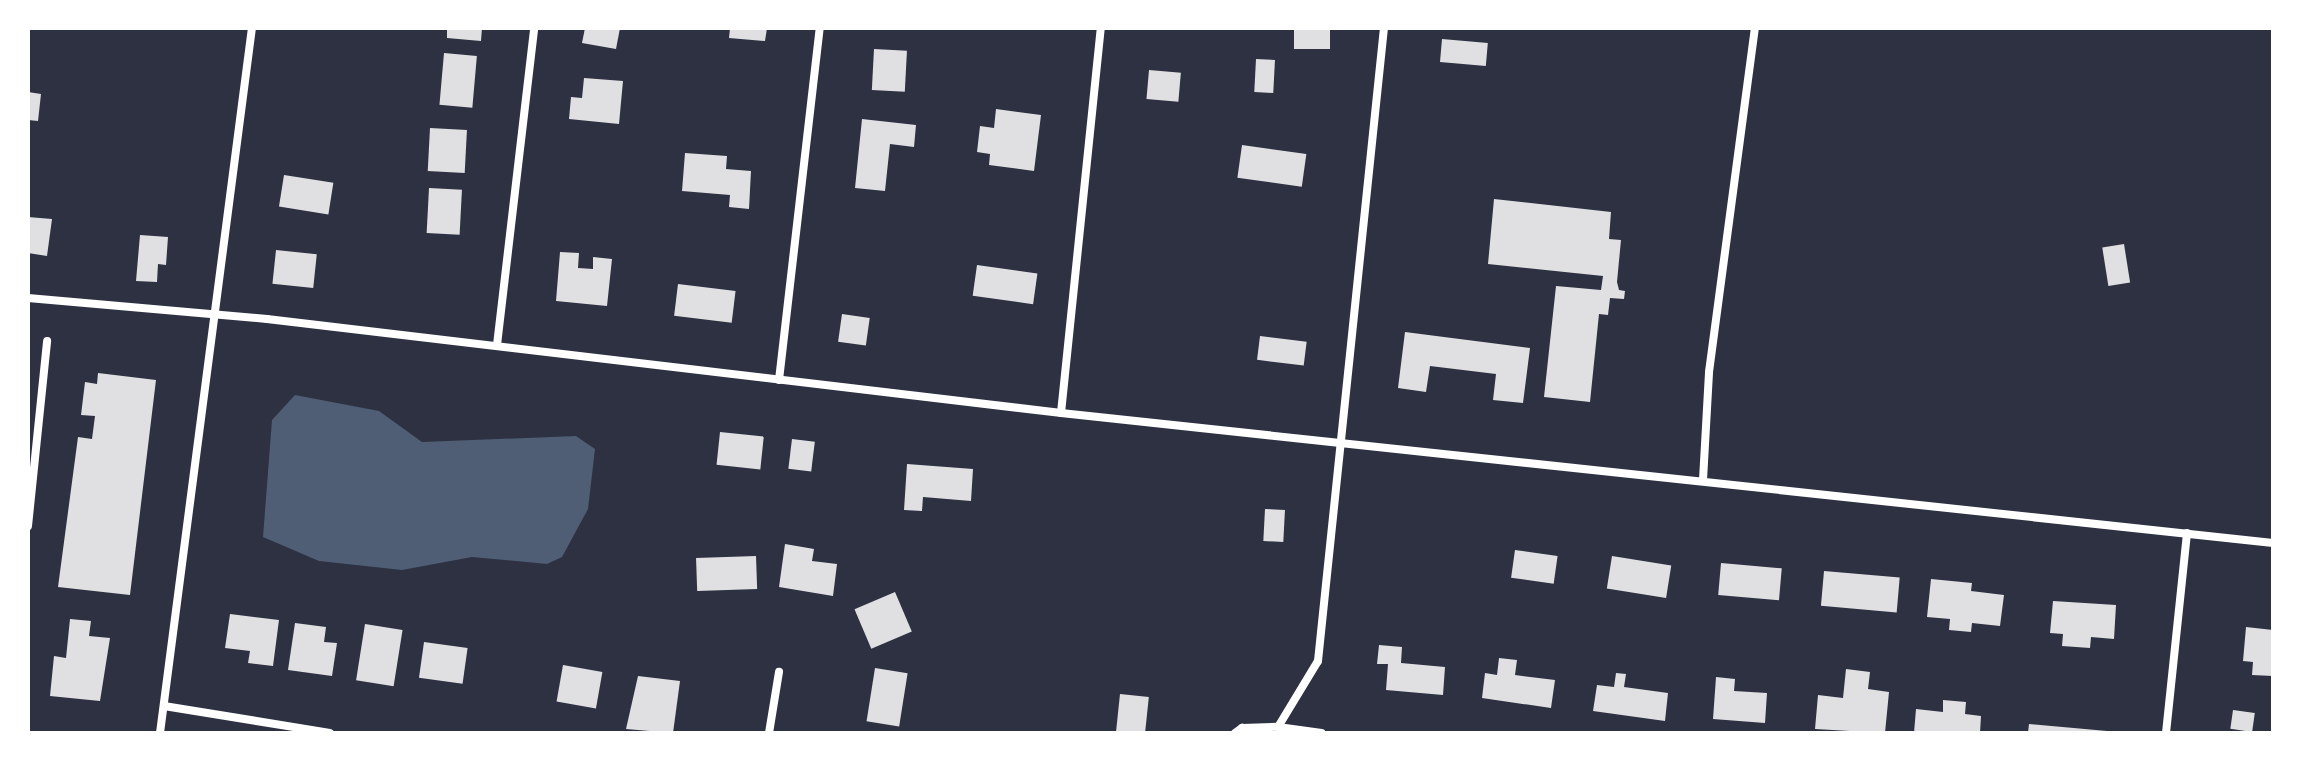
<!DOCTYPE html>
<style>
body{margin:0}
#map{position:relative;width:2301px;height:761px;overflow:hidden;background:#2d3142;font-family:"DejaVu Sans",sans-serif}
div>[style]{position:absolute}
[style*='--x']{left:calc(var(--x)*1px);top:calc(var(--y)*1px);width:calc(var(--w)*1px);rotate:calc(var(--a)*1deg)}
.water>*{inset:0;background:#4f5d75}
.building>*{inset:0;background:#e0e0e3;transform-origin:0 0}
.minor>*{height:8px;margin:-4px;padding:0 4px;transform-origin:4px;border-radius:4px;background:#fff}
span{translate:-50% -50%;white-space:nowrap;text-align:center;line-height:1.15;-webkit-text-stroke:8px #fff;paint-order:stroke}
.frame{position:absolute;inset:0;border:30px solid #fff;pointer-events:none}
</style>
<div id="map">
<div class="water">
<div style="clip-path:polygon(295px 395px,379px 411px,422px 442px,576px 436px,595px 449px,588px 509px,562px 557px,547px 564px,472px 557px,402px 570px,319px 561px,263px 537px,272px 420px)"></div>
</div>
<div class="building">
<div style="clip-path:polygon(447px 28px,482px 28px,481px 41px,447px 38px)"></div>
<div style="clip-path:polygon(585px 28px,620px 28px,616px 49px,582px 43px)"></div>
<div style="clip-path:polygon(730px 28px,767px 28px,765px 41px,729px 38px)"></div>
<div style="left:1294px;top:28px;width:36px;height:21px"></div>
<div style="left:1442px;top:39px;width:46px;height:23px;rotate:5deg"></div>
<div style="left:874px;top:49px;width:33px;height:41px;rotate:3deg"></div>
<div style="left:444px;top:53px;width:33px;height:52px;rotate:5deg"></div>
<div style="left:1256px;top:59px;width:19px;height:33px;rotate:3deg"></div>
<div style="left:1149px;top:70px;width:32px;height:29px;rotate:5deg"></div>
<div style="clip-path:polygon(584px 78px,623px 81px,619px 124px,569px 119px,571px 97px,582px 98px)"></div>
<div style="clip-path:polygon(28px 92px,41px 94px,38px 121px,28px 120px)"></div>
<div style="clip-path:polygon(996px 109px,1041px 115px,1034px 171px,989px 165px,990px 154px,977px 152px,980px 126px,994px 128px)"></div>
<div style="clip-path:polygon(862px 119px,916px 125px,914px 147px,890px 144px,885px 191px,855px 188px)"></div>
<div style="left:430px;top:128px;width:37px;height:43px;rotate:3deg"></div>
<div style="left:1242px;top:145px;width:65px;height:33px;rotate:8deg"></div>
<div style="clip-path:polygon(685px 153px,727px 156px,726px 169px,751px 171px,749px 209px,729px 207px,730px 195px,682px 191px)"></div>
<div style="left:284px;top:175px;width:50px;height:32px;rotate:9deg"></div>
<div style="left:429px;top:188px;width:33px;height:45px;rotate:3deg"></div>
<div style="clip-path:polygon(1494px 199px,1611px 212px,1609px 239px,1621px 240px,1617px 282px,1619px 290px,1625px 291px,1624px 299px,1610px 298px,1608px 315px,1599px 314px,1590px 402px,1544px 397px,1556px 286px,1601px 290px,1603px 276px,1488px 264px)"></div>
<div style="clip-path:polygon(28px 217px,52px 219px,47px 256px,28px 253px)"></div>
<div style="clip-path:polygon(140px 235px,168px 237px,166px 265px,158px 264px,157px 282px,136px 281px)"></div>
<div style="left:2124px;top:244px;width:39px;height:22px;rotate:81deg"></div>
<div style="left:276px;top:250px;width:41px;height:34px;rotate:6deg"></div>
<div style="clip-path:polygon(560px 252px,579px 253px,578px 268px,593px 269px,593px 257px,612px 259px,607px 306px,556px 301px)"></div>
<div style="left:977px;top:265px;width:61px;height:31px;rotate:8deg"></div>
<div style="left:678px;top:284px;width:58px;height:32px;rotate:7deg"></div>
<div style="left:842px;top:314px;width:28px;height:28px;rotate:8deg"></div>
<div style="clip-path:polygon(1405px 332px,1530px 348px,1523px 403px,1493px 400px,1496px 374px,1430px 366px,1426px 392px,1398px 388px)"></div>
<div style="left:1260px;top:336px;width:47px;height:24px;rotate:7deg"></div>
<div style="clip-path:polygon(98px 373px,156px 380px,130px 595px,58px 587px,78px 437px,92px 439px,95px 416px,81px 415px,85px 382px,97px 384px)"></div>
<div style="left:720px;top:432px;width:44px;height:33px;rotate:6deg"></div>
<div style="left:792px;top:439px;width:23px;height:30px;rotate:7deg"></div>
<div style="clip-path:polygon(907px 464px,973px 469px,971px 501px,923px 497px,922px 511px,904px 510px)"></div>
<div style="left:1265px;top:509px;width:20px;height:32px;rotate:3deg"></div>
<div style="clip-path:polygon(785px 544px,814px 549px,812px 561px,837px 564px,833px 596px,779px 587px)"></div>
<div style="left:1515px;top:550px;width:43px;height:28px;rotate:8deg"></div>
<div style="left:756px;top:556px;width:33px;height:60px;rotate:88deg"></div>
<div style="left:1612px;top:556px;width:60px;height:33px;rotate:9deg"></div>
<div style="left:1721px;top:563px;width:61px;height:32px;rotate:5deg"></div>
<div style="left:1824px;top:571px;width:76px;height:35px;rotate:5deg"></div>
<div style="clip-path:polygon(1931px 579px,1972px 583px,1971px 591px,2004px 595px,2000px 626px,1972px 623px,1971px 632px,1949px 630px,1950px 619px,1927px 617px)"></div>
<div style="left:895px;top:592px;width:43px;height:44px;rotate:67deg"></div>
<div style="clip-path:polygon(2053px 601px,2116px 605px,2114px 639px,2091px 637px,2090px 648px,2062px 646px,2063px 634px,2050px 633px)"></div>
<div style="clip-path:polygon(230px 614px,279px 620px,273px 666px,248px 663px,250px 651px,225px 648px)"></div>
<div style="clip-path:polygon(70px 619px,91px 621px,89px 636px,110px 638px,100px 701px,50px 696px,54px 656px,66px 658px)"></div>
<div style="clip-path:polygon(295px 623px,326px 627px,324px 642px,337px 643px,332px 676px,288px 670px)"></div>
<div style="left:365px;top:624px;width:38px;height:57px;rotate:9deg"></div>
<div style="clip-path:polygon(2246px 627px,2273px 630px,2273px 676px,2252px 675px,2253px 662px,2243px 661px)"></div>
<div style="left:424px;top:642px;width:44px;height:36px;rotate:8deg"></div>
<div style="clip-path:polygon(1379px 645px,1402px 647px,1401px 663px,1445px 667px,1443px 695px,1386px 690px,1388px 664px,1377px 664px)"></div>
<div style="clip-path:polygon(1499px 658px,1517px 660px,1515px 675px,1555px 680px,1551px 708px,1482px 698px,1485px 673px,1497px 675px)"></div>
<div style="left:563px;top:665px;width:40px;height:37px;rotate:10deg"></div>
<div style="left:875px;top:668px;width:33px;height:54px;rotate:9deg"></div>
<div style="clip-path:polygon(1846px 669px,1870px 672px,1868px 689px,1889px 692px,1885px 733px,1815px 729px,1818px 695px,1843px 698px)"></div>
<div style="clip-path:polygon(1616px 673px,1626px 674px,1624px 687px,1668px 693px,1665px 721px,1593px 711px,1597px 685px,1614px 687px)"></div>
<div style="clip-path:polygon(638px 676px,680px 681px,673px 733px,626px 729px)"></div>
<div style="clip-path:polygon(1716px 677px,1735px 679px,1734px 691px,1767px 693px,1765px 723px,1713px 719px)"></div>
<div style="left:1120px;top:694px;width:29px;height:39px;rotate:6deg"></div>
<div style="clip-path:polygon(1943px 700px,1966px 702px,1965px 714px,1981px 716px,1980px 733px,1914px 733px,1916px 709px,1943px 712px)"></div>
<div style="left:2233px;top:710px;width:22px;height:19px;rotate:8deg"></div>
<div style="clip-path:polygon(2029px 724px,2107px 731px,2106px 733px,2028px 733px)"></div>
</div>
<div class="minor">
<div style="--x:28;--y:298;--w:240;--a:5"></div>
<div style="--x:267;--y:319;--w:800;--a:6.75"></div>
<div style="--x:1061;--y:413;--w:1219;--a:6.12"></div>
<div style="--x:497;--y:345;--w:319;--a:-83.3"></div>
<div style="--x:779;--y:380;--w:354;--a:-83.4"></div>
<div style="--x:1061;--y:413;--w:387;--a:-84.1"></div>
<div style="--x:1703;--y:480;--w:108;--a:-86.8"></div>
<div style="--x:1709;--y:372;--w:347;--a:-82.4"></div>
<div style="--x:28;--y:526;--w:186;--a:-84.1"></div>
<div style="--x:164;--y:706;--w:168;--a:9.2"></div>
<div style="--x:1278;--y:727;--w:77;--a:-58.8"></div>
<div style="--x:1318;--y:661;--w:636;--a:-84.05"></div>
<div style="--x:160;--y:733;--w:711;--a:-82.57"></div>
<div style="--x:769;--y:733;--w:62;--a:-80.7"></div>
<div style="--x:1235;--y:733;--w:9;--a:-36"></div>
<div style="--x:1242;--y:728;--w:36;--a:-2"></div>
<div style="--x:1278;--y:727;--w:44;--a:7.8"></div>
<div style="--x:2166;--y:733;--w:201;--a:-84"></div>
</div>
<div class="frame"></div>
</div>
